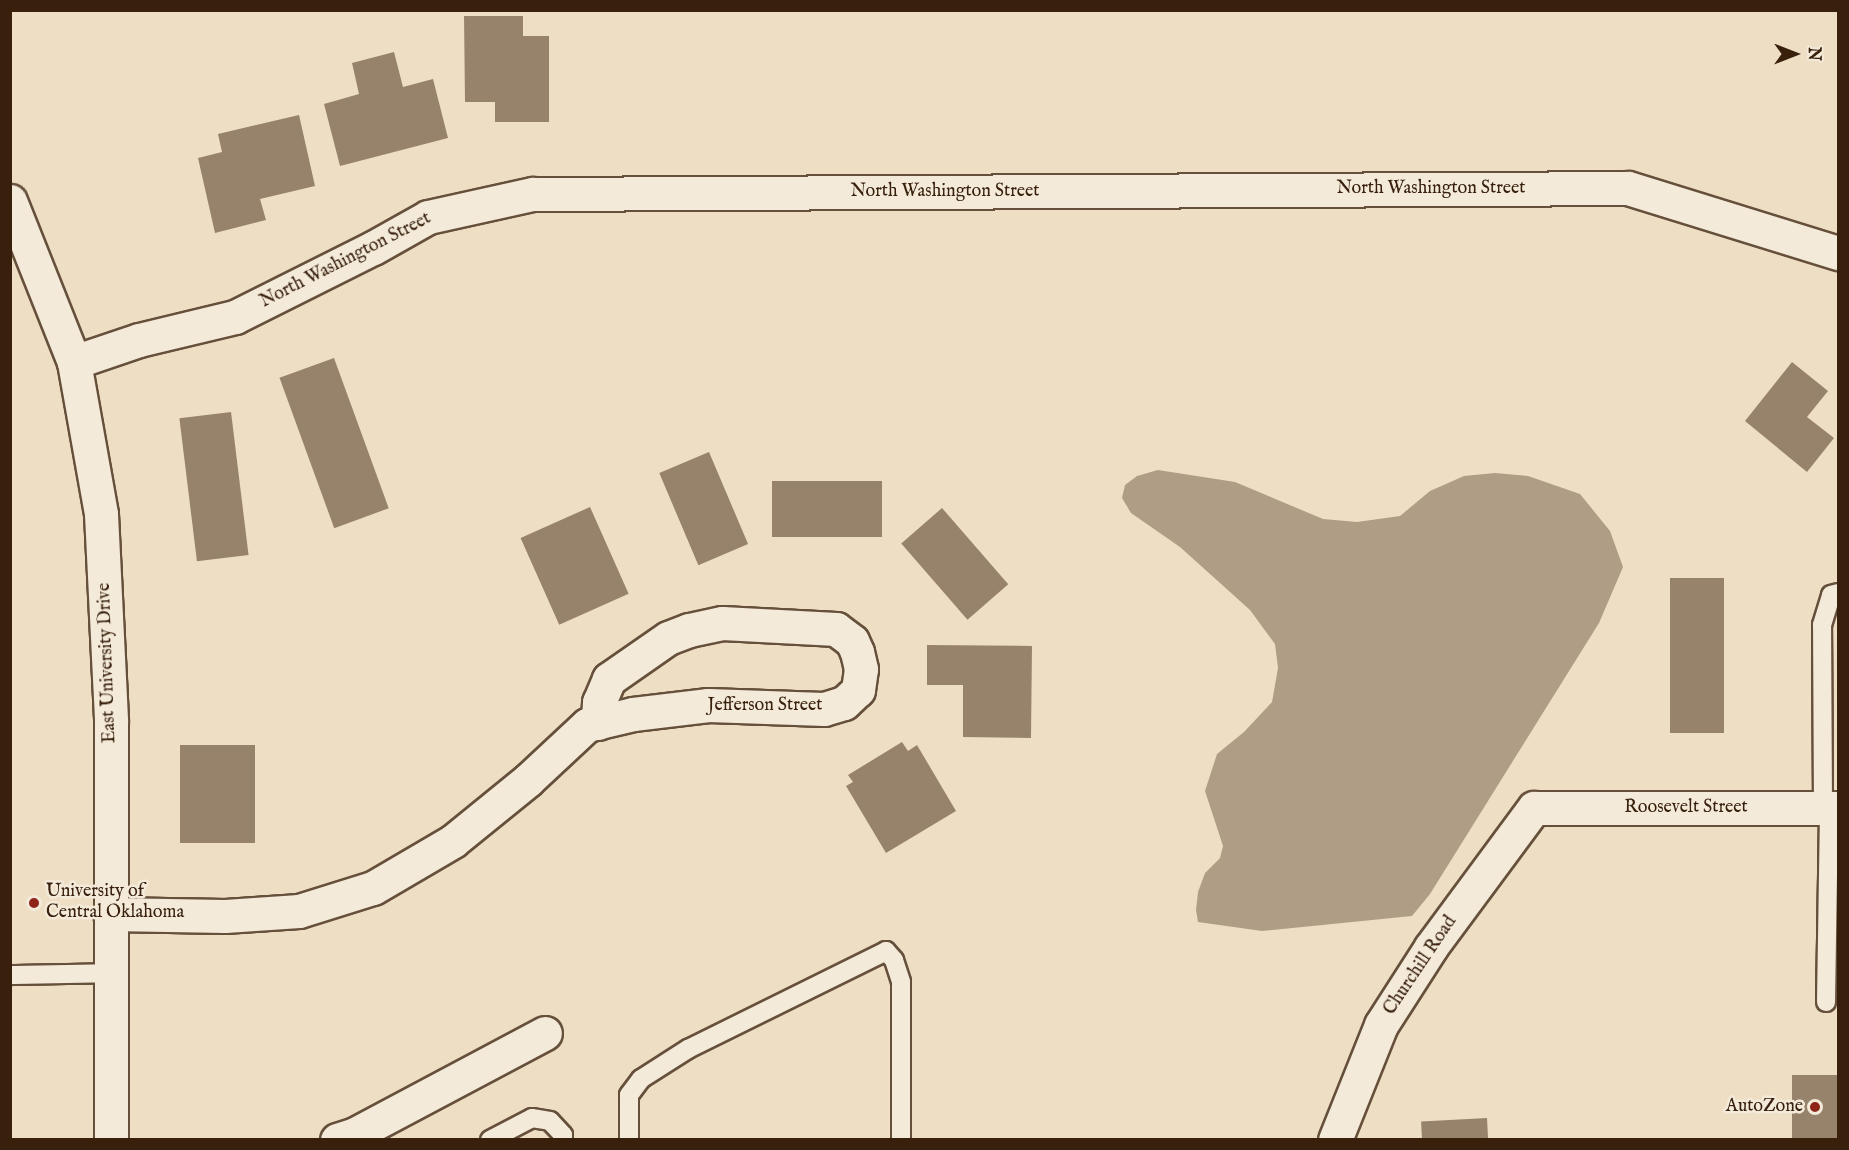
<!DOCTYPE html>
<style>
body{margin:0}
#map{position:relative;width:1849px;height:1150px;overflow:hidden;background:#eedec4;font-family:"IM FELL English",serif}
div>[style]{position:absolute}
[style*='--x']{left:calc(var(--x)*1px);top:calc(var(--y)*1px);width:calc(var(--w)*1px);rotate:calc(var(--a)*1deg)}
.water>*{inset:0;background:#b09d86}
.building>*{inset:0;background:#97836c;transform-origin:0 0}
.roads{filter:drop-shadow(2px 0 #66503b) drop-shadow(-2px 0 #66503b) drop-shadow(0 2px #66503b) drop-shadow(0 -2px #66503b)}
.service>*{height:18px;margin:-9px;padding:0 9px;transform-origin:9px;border-radius:9px;background:#f4ead9}
.minor>*{height:33px;margin:-16.5px;padding:0 16.5px;transform-origin:16.5px;border-radius:16.5px;background:#f4ead9}
.tertiary>*{height:33px;margin:-16.5px;padding:0 16.5px;transform-origin:16.5px;border-radius:16.5px;background:#f4ead9}
.dots>*{width:16px;height:16px;translate:-50% -50%;box-sizing:border-box;border:3px solid #f4ead9;border-radius:50%}
span{translate:-50% -50%;white-space:nowrap;text-align:center;line-height:1.15;-webkit-text-stroke:5px #f4ead9;paint-order:stroke}
.street-label{font-size:18px;color:#38200d}
.poi-label{font-size:18px;color:#38200d}
.left{translate:0 -50%;text-align:left}
.right{translate:-100% -50%;text-align:right}
.frame{position:absolute;inset:0;border:12px solid #38200d;pointer-events:none}
.north{position:absolute;left:1765px;top:24px;width:60px;height:60px;-webkit-text-stroke:4px #f4ead9;paint-order:stroke;rotate:90deg;font-size:16px;font-weight:700;line-height:24px;text-align:center;color:#38200d}
.north::after{content:'';display:block;margin:auto;width:21px;height:27px;background:#38200d;clip-path:polygon(50% 0,100% 100%,50% 72%,0 100%)}
</style>
<div id="map">
<div class="water">
<div style="clip-path:polygon(1158px 470px,1235px 482px,1323px 519px,1357px 522px,1400px 516px,1430px 491px,1464px 476px,1495px 473px,1528px 476px,1580px 494px,1610px 531px,1623px 567px,1599px 623px,1430px 894px,1412px 916px,1262px 931px,1198px 922px,1196px 910px,1198px 892px,1205px 873px,1220px 858px,1223px 846px,1205px 791px,1217px 754px,1244px 732px,1272px 702px,1278px 668px,1275px 644px,1250px 610px,1180px 547px,1131px 513px,1122px 498px,1125px 485px,1137px 476px)"></div>
</div>
<div class="building">
<div style="clip-path:polygon(464px 16px,523px 16px,523px 36px,549px 36px,549px 122px,495px 122px,495px 102px,465px 102px)"></div>
<div style="clip-path:polygon(394px 52px,403px 87px,433px 79px,448px 138px,340px 166px,324px 104px,359px 94px,352px 63px)"></div>
<div style="clip-path:polygon(299px 115px,315px 186px,260px 199px,266px 220px,215px 233px,198px 158px,222px 152px,218px 134px)"></div>
<div style="left:334px;top:358px;width:160px;height:58px;rotate:70deg"></div>
<div style="clip-path:polygon(1792px 362px,1828px 391px,1807px 417px,1834px 438px,1807px 472px,1745px 421px)"></div>
<div style="left:231px;top:412px;width:144px;height:52px;rotate:83deg"></div>
<div style="left:709px;top:452px;width:100px;height:54px;rotate:67deg"></div>
<div style="left:772px;top:481px;width:110px;height:56px"></div>
<div style="left:590px;top:507px;width:95px;height:76px;rotate:66deg"></div>
<div style="left:942px;top:508px;width:101px;height:54px;rotate:49deg"></div>
<div style="left:1670px;top:578px;width:54px;height:155px"></div>
<div style="clip-path:polygon(927px 645px,1032px 646px,1031px 738px,963px 737px,963px 685px,927px 685px)"></div>
<div style="clip-path:polygon(902px 742px,908px 751px,917px 745px,956px 811px,886px 853px,846px 786px,853px 782px,848px 775px)"></div>
<div style="left:180px;top:745px;width:75px;height:98px"></div>
<div style="left:1792px;top:1075px;width:46px;height:65px"></div>
<div style="left:1487px;top:1118px;width:22px;height:66px;rotate:87deg"></div>
</div>
<div class="roads">
<div class="service">
<div style="--x:1823;--y:808;--w:183;--a:-90.3"></div>
<div style="--x:1822;--y:625;--w:31;--a:-73"></div>
<div style="--x:1831;--y:595;--w:7;--a:-16"></div>
<div style="--x:10;--y:975;--w:101;--a:-1.1"></div>
<div style="--x:1826;--y:1002;--w:194;--a:-89.1"></div>
<div style="--x:490;--y:1140;--w:47;--a:-27.6"></div>
<div style="--x:532;--y:1118;--w:18;--a:9"></div>
<div style="--x:550;--y:1121;--w:19;--a:47"></div>
<div style="--x:563;--y:1135;--w:5;--a:90"></div>
<div style="--x:629;--y:1140;--w:45;--a:-90"></div>
<div style="--x:629;--y:1095;--w:20;--a:-53"></div>
<div style="--x:641;--y:1079;--w:56;--a:-32.6"></div>
<div style="--x:688;--y:1049;--w:221;--a:-26.3"></div>
<div style="--x:886;--y:951;--w:12;--a:48"></div>
<div style="--x:894;--y:960;--w:23;--a:72"></div>
<div style="--x:901;--y:982;--w:158;--a:90"></div>
</div>
<div class="minor">
<div style="--x:74;--y:362;--w:69;--a:-18.7"></div>
<div style="--x:139;--y:340;--w:99;--a:-13.5"></div>
<div style="--x:235;--y:317;--w:154;--a:-26.6"></div>
<div style="--x:373;--y:248;--w:63;--a:-29.4"></div>
<div style="--x:428;--y:217;--w:107;--a:-12.4"></div>
<div style="--x:533;--y:194;--w:1095;--a:-0.31"></div>
<div style="--x:1628;--y:188;--w:220;--a:17.2"></div>
<div style="--x:110;--y:914;--w:115;--a:1"></div>
<div style="--x:225;--y:916;--w:74;--a:-3.9"></div>
<div style="--x:299;--y:911;--w:77;--a:-17.3"></div>
<div style="--x:373;--y:888;--w:93;--a:-30.4"></div>
<div style="--x:453;--y:841;--w:97;--a:-39.1"></div>
<div style="--x:528;--y:780;--w:81;--a:-43"></div>
<div style="--x:587;--y:725;--w:47;--a:-13.4"></div>
<div style="--x:633;--y:714;--w:76;--a:-6.8"></div>
<div style="--x:708;--y:705;--w:116;--a:2"></div>
<div style="--x:824;--y:709;--w:21;--a:-17"></div>
<div style="--x:844;--y:703;--w:19;--a:-43"></div>
<div style="--x:858;--y:690;--w:21;--a:-82"></div>
<div style="--x:861;--y:669;--w:17;--a:-103"></div>
<div style="--x:857;--y:652;--w:12;--a:-114"></div>
<div style="--x:852;--y:641;--w:20;--a:-143"></div>
<div style="--x:836;--y:629;--w:114;--a:-177"></div>
<div style="--x:722;--y:623;--w:34;--a:168"></div>
<div style="--x:689;--y:630;--w:22;--a:159"></div>
<div style="--x:668;--y:638;--w:72;--a:145.2"></div>
<div style="--x:609;--y:679;--w:25;--a:113"></div>
<div style="--x:599;--y:702;--w:21;--a:93"></div>
<div style="--x:337;--y:1140;--w:19;--a:-18"></div>
<div style="--x:355;--y:1134;--w:215;--a:-28"></div>
<div style="--x:1335;--y:1140;--w:124;--a:-68.2"></div>
<div style="--x:1381;--y:1025;--w:93;--a:-57.3"></div>
<div style="--x:1431;--y:947;--w:173;--a:-53.5"></div>
<div style="--x:1534;--y:808;--w:304;--a:0"></div>
</div>
<div class="tertiary">
<div style="--x:10;--y:201;--w:173;--a:68.3"></div>
<div style="--x:74;--y:362;--w:154;--a:79.9"></div>
<div style="--x:101;--y:514;--w:208;--a:87.2"></div>
<div style="--x:111;--y:722;--w:418;--a:90"></div>
</div>
</div>
<div class="dots">
<div style="left:34px;top:903px;background:#8f2418"></div>
<div style="left:1815px;top:1107px;background:#8f2418"></div>
</div>
<div class="street-label">
<span style="left:1431px;top:189px">North Washington Street</span>
<span style="left:945px;top:192px">North Washington Street</span>
<span style="left:346px;top:261px;rotate:-27deg">North Washington Street</span>
<span style="left:108px;top:663px;rotate:-92deg">East University Drive</span>
<span style="left:765px;top:706px">Jefferson Street</span>
<span style="left:1686px;top:808px">Roosevelt Street</span>
<span style="left:1421px;top:966px;rotate:-56deg">Churchill Road</span>
</div>
<div class="poi-label">
<span class="left" style="left:46px;top:903px">University of<br>Central Oklahoma</span>
<span class="right" style="left:1803px;top:1107px">AutoZone</span>
</div>
<div class="frame"></div>
<div class="north">N</div>
</div>
